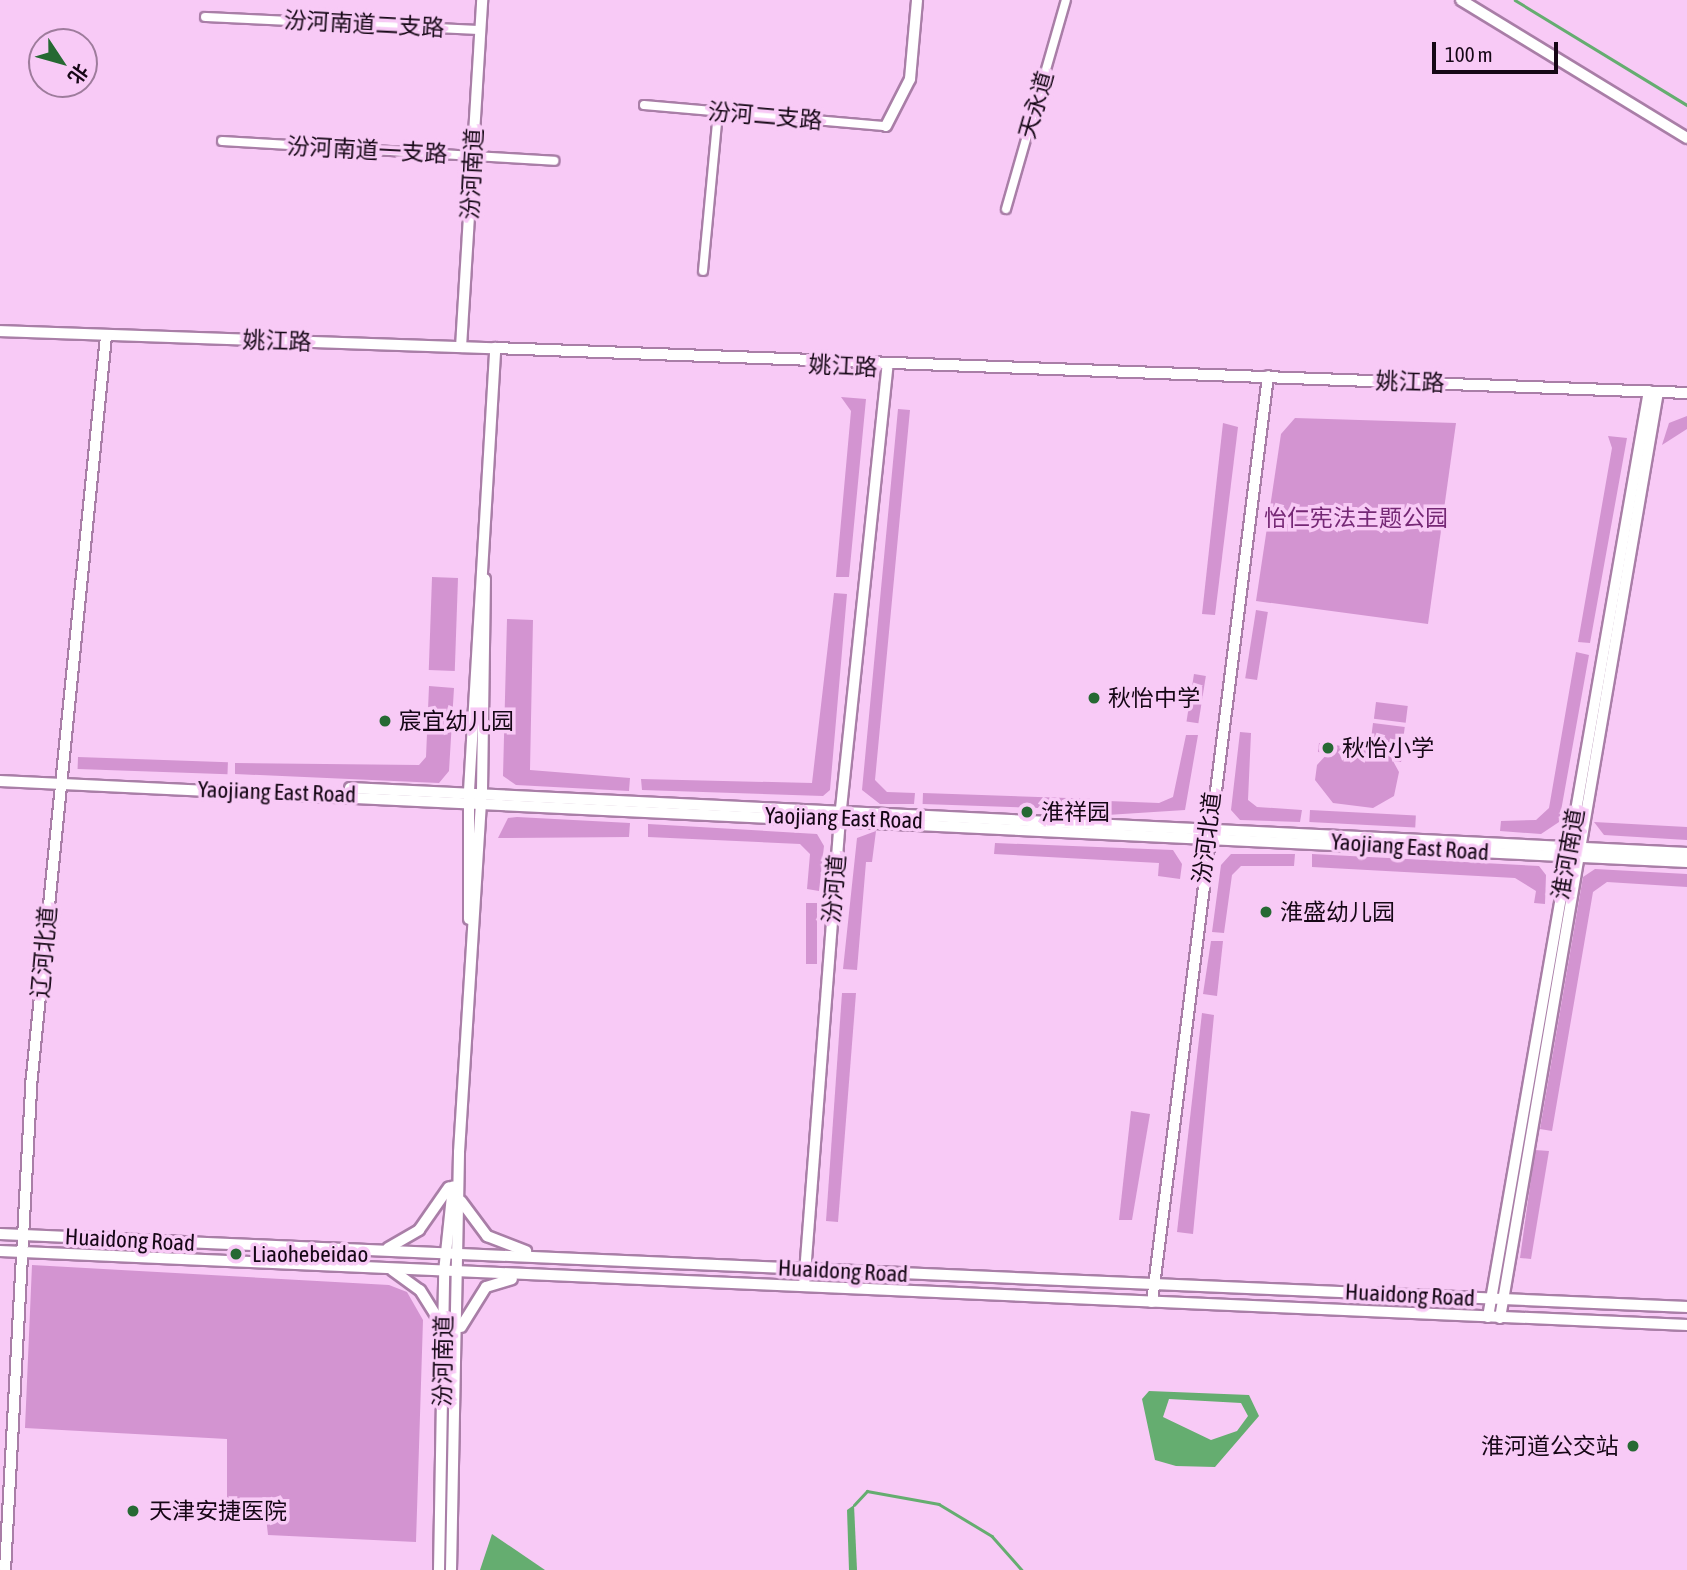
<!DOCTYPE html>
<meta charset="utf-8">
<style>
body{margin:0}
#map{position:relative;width:1687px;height:1570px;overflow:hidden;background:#f8caf6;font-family:"Asap Condensed","Noto Sans SC",sans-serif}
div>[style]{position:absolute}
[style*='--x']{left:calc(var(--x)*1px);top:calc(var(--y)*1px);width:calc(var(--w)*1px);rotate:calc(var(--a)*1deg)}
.green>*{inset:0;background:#d394d1;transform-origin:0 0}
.water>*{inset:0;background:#65ad70}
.stream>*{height:2.5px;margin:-1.25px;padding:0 1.25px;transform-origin:1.25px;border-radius:1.25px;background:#65ad70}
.roads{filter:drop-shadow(2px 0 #a97ea7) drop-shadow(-2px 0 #a97ea7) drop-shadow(0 2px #a97ea7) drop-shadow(0 -2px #a97ea7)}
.minor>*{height:8px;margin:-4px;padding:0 4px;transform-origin:4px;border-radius:4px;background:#fff}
.tertiary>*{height:10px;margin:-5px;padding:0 5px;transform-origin:5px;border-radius:5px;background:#fff}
.secondary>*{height:10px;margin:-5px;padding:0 5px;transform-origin:5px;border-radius:5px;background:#fff}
.dots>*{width:19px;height:19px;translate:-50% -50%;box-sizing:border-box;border:4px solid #f8caf6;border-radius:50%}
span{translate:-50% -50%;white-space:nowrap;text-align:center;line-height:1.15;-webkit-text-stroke:7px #f8caf6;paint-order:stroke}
.street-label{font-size:23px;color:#160716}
.park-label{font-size:23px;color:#752875}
.poi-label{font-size:23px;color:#160716}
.left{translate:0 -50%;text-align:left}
.right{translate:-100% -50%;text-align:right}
.north{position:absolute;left:28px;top:28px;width:70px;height:70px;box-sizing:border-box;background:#f8caf6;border:2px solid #9e7c9c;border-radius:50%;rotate:126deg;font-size:19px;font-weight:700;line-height:28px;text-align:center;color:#160716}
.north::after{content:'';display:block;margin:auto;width:24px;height:32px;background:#266933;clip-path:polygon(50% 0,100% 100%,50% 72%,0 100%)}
.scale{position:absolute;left:1432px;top:42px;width:126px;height:32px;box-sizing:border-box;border:4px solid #160716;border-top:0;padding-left:9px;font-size:21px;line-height:24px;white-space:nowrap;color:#160716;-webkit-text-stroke:5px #f8caf6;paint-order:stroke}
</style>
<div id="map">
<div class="green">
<div style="clip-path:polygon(841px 397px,866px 399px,849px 577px,836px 577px,851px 411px)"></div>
<div style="clip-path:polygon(898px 409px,910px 410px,875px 780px,887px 792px,915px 793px,914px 804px,880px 804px,862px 790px)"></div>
<div style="clip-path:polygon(1687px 416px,1687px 429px,1662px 445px,1669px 423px)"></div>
<div style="clip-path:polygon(1295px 418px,1456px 423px,1428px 624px,1256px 601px,1281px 434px)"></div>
<div style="clip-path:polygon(1223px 423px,1238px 427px,1215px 615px,1202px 614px)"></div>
<div style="clip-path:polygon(1608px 436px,1627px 438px,1590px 643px,1578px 642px,1612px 448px)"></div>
<div style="left:458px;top:578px;width:93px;height:26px;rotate:92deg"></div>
<div style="clip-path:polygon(834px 593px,847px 594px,830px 790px,823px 796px,642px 790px,641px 779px,812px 783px)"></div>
<div style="left:1256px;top:610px;width:12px;height:69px;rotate:9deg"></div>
<div style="clip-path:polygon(507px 619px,533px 620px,530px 770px,630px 778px,629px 791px,516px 785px,503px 776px)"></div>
<div style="clip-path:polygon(1576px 652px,1589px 655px,1559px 822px,1541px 834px,1500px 831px,1501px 821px,1536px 820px,1549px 808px)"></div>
<div style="left:1194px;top:674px;width:12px;height:48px;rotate:9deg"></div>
<div style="clip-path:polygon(429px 686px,454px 688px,449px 771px,439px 783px,235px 774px,235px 763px,419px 765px,426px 757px)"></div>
<div style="left:1376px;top:702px;width:32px;height:17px;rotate:7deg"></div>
<div style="left:1373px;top:723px;width:32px;height:17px;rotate:7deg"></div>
<div style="clip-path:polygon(1240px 732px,1251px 733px,1248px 800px,1257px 807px,1302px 810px,1300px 822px,1240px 820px,1231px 810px)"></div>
<div style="clip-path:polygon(1186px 735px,1198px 735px,1185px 810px,1107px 815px,1108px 801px,1159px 803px,1173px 797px)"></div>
<div style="clip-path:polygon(1319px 743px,1403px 754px,1401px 762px,1393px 761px,1399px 772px,1394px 796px,1373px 808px,1333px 803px,1315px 780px,1317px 765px,1328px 753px,1318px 752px)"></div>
<div style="left:78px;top:757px;width:150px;height:12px;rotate:2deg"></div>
<div style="left:923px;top:793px;width:167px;height:11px;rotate:2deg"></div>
<div style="left:1310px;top:810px;width:106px;height:12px;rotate:3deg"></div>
<div style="clip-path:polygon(517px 817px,630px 823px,629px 837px,498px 838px,508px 818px)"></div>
<div style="clip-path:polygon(1594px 822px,1687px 827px,1687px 840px,1604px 835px)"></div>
<div style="clip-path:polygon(648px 824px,817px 834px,824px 846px,819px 891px,807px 889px,810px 854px,800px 844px,648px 837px)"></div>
<div style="clip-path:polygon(876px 831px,872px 862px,866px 862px,857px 970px,843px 969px,857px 838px)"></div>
<div style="clip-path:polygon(995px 843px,1173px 850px,1182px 864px,1180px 879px,1158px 876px,1159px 863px,994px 854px)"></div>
<div style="clip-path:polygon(1231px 854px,1295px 854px,1294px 866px,1241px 866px,1232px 875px,1224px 933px,1212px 932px,1221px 865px)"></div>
<div style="clip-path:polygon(1312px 854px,1539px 866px,1546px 875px,1545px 904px,1534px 903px,1536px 891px,1515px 878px,1312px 867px)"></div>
<div style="clip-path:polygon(1595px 869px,1687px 874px,1687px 887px,1607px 882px,1593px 892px,1552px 1131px,1540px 1129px,1583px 877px)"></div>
<div style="left:806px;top:903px;width:11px;height:61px"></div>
<div style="clip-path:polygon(1211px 941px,1223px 941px,1217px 996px,1203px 994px)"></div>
<div style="clip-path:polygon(842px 993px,856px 993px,838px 1222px,826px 1221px)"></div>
<div style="clip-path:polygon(1202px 1013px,1214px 1015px,1193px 1234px,1177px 1232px)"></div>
<div style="clip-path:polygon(1131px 1111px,1150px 1114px,1132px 1220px,1119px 1220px)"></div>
<div style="clip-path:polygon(1535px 1150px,1549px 1151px,1531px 1259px,1520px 1258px)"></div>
<div style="clip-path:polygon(32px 1265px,389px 1285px,407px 1292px,423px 1320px,416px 1542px,268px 1535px,266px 1517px,227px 1497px,227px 1439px,25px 1428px)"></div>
</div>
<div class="water">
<div style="clip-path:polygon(evenodd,1149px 1391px,1249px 1395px,1259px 1416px,1215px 1467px,1176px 1466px,1155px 1460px,1142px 1399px,1149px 1391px,1169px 1399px,1241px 1403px,1248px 1416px,1237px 1431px,1211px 1440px,1163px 1417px,1169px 1399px)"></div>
<div style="clip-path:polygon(854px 1505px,857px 1570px,849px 1570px,847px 1510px)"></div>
<div style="clip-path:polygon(492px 1534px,545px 1570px,480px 1570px)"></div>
</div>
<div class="stream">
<div style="--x:1515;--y:0;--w:202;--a:31.4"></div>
<div style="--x:854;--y:1505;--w:19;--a:-47"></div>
<div style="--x:867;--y:1491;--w:73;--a:10.2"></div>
<div style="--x:939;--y:1504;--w:62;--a:31.1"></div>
<div style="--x:992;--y:1536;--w:45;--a:48.6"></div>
</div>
<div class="roads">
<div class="minor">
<div style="--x:205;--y:17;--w:275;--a:2.7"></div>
<div style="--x:644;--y:105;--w:243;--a:5"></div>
<div style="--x:222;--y:141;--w:333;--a:3.4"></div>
<div style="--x:1006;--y:209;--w:217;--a:-74"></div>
<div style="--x:703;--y:271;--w:160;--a:-84.6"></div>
</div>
<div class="tertiary">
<div style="--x:1461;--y:0;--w:265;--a:31.4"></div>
<div style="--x:886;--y:126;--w:53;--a:-62.9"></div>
<div style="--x:910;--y:79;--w:79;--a:-84.9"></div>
<div style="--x:0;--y:331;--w:495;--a:2"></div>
<div style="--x:461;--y:347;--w:348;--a:-86.5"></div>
<div style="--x:0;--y:781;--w:1689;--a:2.75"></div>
<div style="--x:350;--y:788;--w:1339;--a:2.78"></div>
<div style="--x:804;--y:1286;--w:469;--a:-85.6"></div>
<div style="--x:840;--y:818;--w:452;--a:-84"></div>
<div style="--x:1488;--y:1317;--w:940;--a:-80.14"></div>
<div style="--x:1500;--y:1318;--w:939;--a:-80.32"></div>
<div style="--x:5;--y:1570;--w:495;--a:-86.9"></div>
<div style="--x:32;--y:1076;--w:744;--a:-84.29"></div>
</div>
<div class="secondary">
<div style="--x:469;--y:919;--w:128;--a:-90"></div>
<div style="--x:469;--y:791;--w:444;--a:-86.6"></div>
<div style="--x:495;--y:348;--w:1193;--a:2.16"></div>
<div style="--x:461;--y:1201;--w:44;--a:53.4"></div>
<div style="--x:487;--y:1236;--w:42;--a:21"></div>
<div style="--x:0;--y:1234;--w:1689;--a:2.48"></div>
<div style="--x:388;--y:1248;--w:36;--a:-30"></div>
<div style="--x:419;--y:1230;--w:52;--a:-55.1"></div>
<div style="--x:0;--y:1251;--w:1689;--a:2.51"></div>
<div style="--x:392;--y:1270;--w:34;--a:36"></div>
<div style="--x:420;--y:1290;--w:40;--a:58"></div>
<div style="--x:1152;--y:1302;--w:933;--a:-82.86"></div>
<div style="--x:461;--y:1327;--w:47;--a:-58"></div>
<div style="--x:486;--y:1287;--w:27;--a:-17"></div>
<div style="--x:439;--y:1570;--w:298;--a:-89"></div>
<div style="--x:444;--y:1272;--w:86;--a:-84"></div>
<div style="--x:451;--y:1570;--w:418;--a:-88.9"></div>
<div style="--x:459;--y:1152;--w:362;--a:-86.4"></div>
<div style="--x:482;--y:791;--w:212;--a:-89.2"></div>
</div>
</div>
<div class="dots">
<div style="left:1094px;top:698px;background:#266933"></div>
<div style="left:385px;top:721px;background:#266933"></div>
<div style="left:1328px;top:748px;background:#266933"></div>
<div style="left:1027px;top:812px;background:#266933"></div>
<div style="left:1266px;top:912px;background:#266933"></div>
<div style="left:236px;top:1254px;background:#266933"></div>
<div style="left:1633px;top:1446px;background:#266933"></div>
<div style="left:133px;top:1511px;background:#266933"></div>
</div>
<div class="street-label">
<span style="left:364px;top:24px;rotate:3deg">汾河南道二支路</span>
<span style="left:1036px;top:105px;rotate:-74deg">天永道</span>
<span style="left:765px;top:116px;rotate:5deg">汾河二支路</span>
<span style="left:367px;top:150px;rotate:3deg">汾河南道一支路</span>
<span style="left:472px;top:174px;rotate:-87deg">汾河南道</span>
<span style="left:277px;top:341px;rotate:2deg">姚江路</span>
<span style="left:843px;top:366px;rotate:3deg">姚江路</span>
<span style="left:1410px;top:382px;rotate:2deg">姚江路</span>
<span style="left:277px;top:792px;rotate:2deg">Yaojiang East Road</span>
<span style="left:844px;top:818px;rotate:2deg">Yaojiang East Road</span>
<span style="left:1207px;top:838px;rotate:-83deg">汾河北道</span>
<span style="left:1410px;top:847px;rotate:4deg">Yaojiang East Road</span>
<span style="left:1568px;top:854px;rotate:-80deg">淮河南道</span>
<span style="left:834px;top:889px;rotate:-85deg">汾河道</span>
<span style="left:44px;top:952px;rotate:-85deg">辽河北道</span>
<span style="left:130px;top:1240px;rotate:3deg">Huaidong Road</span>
<span style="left:843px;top:1271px;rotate:3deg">Huaidong Road</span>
<span style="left:1410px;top:1295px;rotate:3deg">Huaidong Road</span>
<span style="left:443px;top:1361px;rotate:-89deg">汾河南道</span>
</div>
<div class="park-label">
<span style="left:1356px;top:518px">怡仁宪法主题公园</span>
</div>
<div class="poi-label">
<span class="left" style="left:1108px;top:698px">秋怡中学</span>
<span class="left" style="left:399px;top:721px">宸宜幼儿园</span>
<span class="left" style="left:1342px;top:748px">秋怡小学</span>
<span class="left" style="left:1041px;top:812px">淮祥园</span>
<span class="left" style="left:1280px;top:912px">淮盛幼儿园</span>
<span class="left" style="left:252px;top:1254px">Liaohebeidao</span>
<span class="right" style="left:1619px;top:1446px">淮河道公交站</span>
<span class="left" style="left:149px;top:1511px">天津安捷医院</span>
</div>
<div class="north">北</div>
<div class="scale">100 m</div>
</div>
